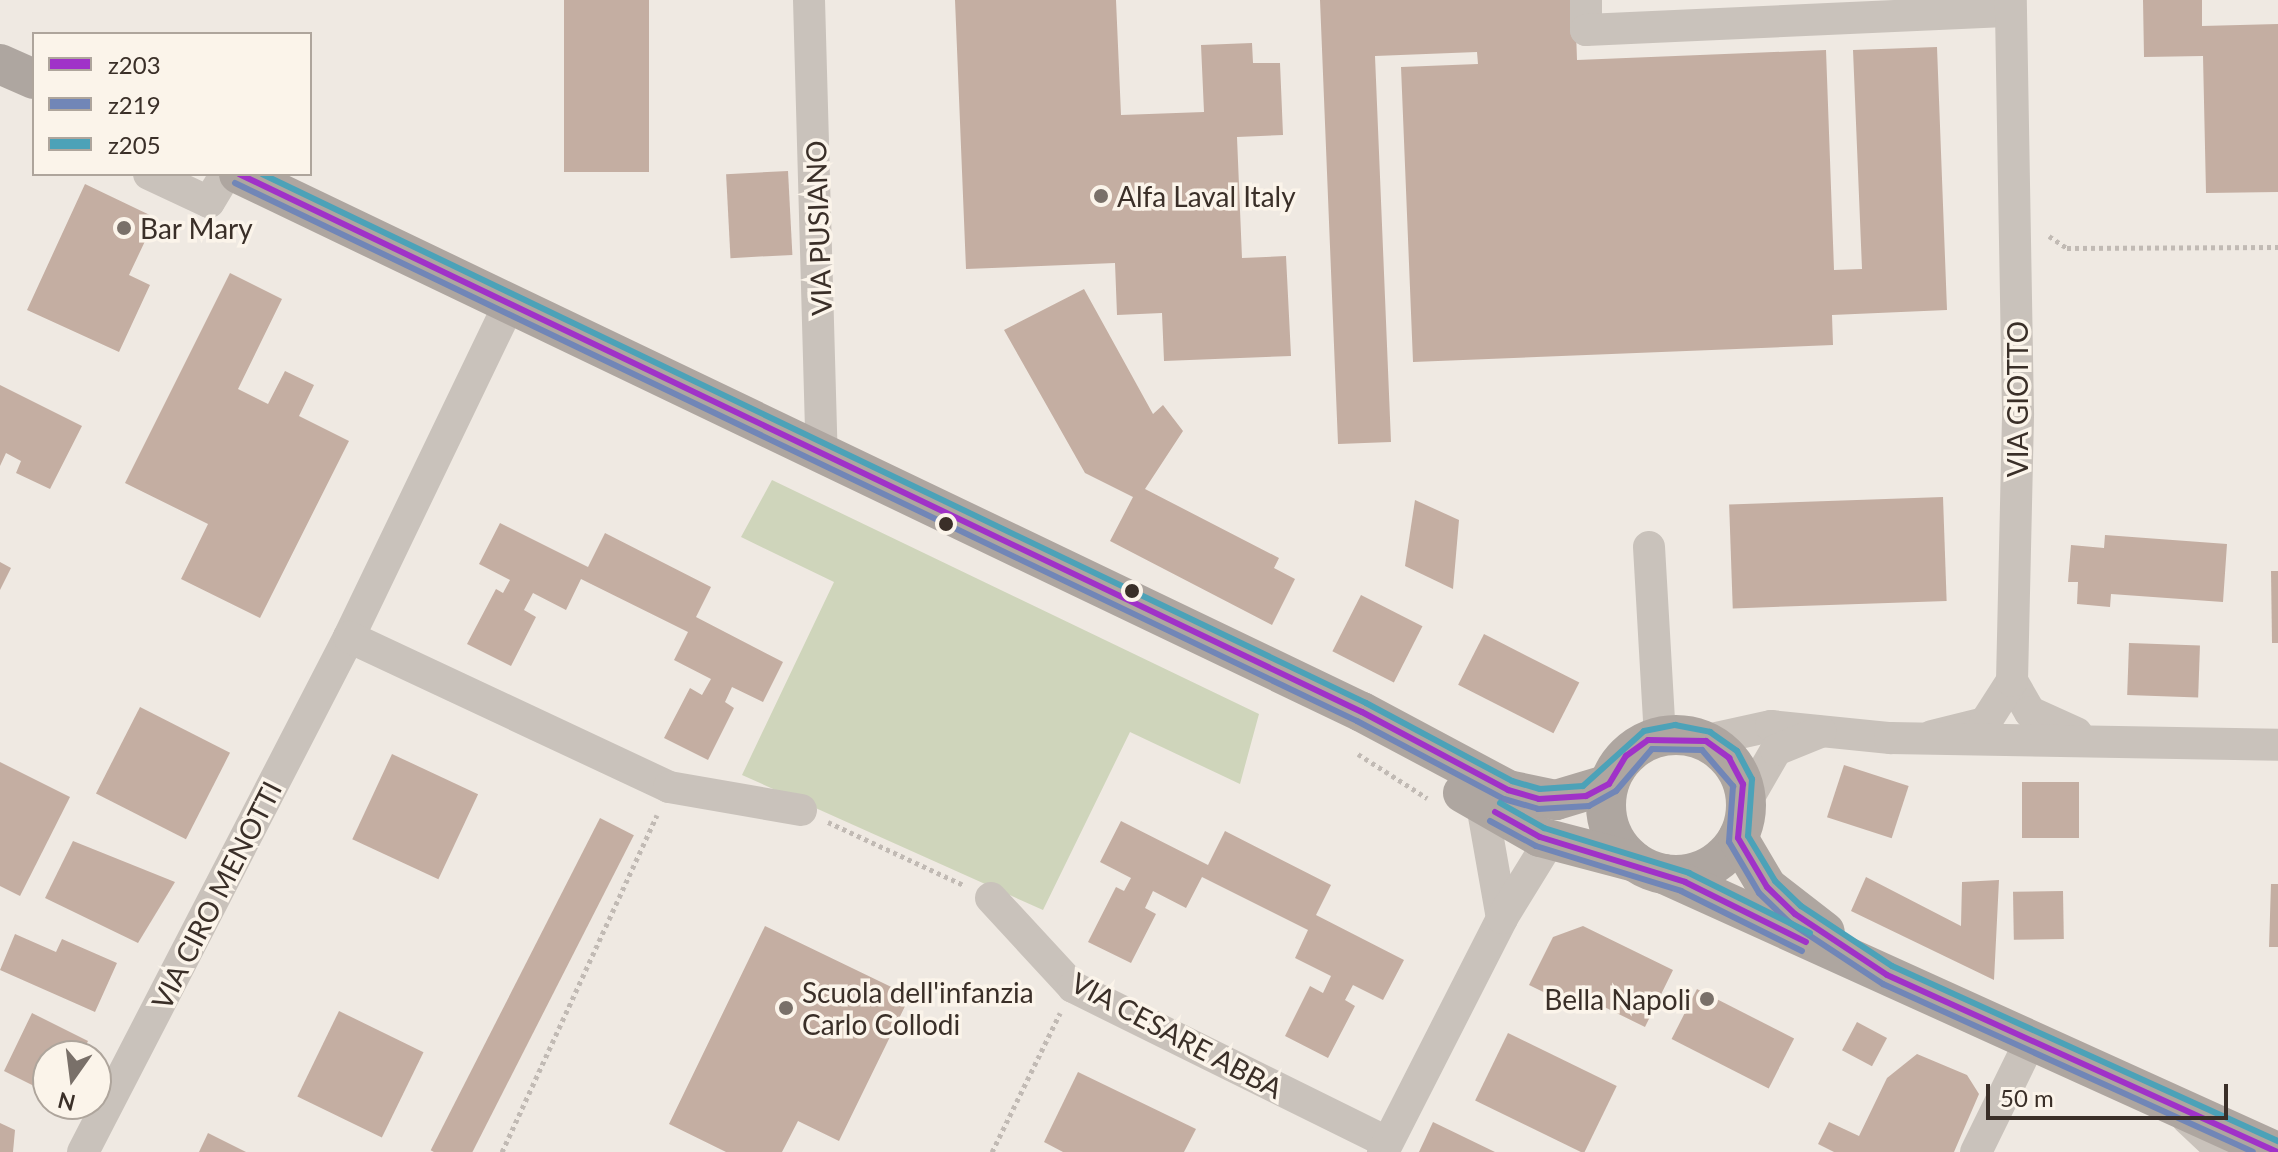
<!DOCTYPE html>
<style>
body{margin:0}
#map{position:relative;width:2278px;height:1152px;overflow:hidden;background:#efe9e2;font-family:Lato,sans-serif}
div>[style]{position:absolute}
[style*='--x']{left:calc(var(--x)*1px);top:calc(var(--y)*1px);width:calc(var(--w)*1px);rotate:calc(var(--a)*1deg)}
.green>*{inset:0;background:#cfd5bb}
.building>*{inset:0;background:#c4aea2;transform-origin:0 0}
.path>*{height:5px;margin-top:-2.5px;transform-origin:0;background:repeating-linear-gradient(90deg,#c1bab4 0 4px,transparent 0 8px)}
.minor>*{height:32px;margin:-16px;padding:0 16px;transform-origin:16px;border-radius:16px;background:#c9c2bb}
.major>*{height:40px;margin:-20px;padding:0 20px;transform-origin:20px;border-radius:20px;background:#aea6a0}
.major>.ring{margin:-20px;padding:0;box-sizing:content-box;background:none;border:40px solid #aea6a0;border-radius:50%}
.bus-1>*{height:6px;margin:-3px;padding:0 3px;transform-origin:3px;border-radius:3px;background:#a032c8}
.bus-2>*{height:6px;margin:-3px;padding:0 3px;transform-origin:3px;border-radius:3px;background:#7186b7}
.bus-3>*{height:6px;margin:-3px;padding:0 3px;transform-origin:3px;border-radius:3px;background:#4ca2b8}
.dots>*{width:22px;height:22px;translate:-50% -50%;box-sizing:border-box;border:4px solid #fbf4ea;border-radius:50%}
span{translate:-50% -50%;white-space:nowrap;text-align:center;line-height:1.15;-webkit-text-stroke:7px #fbf4ea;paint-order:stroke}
.poi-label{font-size:28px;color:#3a2f28}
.left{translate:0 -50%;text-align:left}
.right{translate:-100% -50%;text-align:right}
.street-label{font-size:28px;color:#3a2f28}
.legend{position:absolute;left:32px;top:32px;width:280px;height:144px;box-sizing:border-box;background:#fbf4ea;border:2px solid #aea59c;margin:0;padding:10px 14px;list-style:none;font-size:24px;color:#3a2f28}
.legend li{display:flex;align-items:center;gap:16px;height:40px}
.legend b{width:40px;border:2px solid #aea59c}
.north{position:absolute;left:32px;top:1040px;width:80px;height:80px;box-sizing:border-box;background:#fbf4ea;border:2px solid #aea59c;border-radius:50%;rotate:194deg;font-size:22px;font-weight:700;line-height:32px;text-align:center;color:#3a2f28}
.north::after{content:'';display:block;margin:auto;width:28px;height:36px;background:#797069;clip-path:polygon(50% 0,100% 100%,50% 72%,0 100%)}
.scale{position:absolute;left:1986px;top:1084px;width:242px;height:36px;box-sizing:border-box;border:4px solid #3a2f28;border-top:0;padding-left:10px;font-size:24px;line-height:28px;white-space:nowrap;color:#3a2f28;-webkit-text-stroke:6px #fbf4ea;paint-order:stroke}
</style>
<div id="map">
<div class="green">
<div style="clip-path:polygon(772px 480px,1259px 714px,1240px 784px,1130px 732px,1043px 910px,742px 775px,834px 582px,741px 537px)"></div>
</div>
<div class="building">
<div style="left:564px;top:0;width:85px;height:172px"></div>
<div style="clip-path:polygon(955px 0,1116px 0,1121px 115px,1204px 112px,1201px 45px,1252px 43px,1253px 63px,1280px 63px,1283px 135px,1237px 137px,1242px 258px,1286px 256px,1291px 356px,1164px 361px,1162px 313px,1117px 315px,1115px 263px,966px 269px)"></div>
<div style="clip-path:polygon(1320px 0,1575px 0,1577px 60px,1826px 50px,1834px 270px,1862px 269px,1853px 50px,1937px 47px,1947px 310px,1832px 315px,1833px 345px,1413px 362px,1401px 67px,1478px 64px,1477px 52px,1375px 56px,1391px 442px,1338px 444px)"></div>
<div style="clip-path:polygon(2143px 0,2202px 0,2202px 26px,2278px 24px,2278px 192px,2206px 193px,2203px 56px,2144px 57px)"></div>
<div style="left:788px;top:171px;width:84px;height:62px;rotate:87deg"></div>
<div style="clip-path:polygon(85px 184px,156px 218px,129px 275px,150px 285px,119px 352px,27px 310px)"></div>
<div style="clip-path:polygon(230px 273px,282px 299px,238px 389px,268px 404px,285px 371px,314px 385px,299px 416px,349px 441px,260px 618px,181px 579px,208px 524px,125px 483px)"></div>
<div style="clip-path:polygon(1084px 289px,1153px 414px,1163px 405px,1183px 431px,1145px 489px,1279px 558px,1274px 568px,1295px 579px,1272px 625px,1110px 541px,1133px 497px,1085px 473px,1004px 330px)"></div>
<div style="clip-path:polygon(0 385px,82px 426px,50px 489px,16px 473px,21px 461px,6px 453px,0 466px)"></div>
<div style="left:1943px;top:497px;width:104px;height:214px;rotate:88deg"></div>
<div style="clip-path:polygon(1415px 500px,1459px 520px,1453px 589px,1405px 566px)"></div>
<div style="clip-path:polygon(500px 523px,588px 567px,605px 533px,711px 587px,696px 617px,783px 662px,763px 702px,732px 687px,725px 702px,734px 708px,708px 760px,664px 738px,690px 688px,702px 695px,711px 679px,674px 660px,688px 632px,581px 579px,566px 610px,533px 593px,524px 610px,536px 617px,511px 666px,467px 644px,496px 589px,503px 593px,510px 580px,479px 564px)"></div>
<div style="clip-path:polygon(2105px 535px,2227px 544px,2223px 602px,2111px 594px,2110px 607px,2077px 604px,2078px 582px,2068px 582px,2071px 545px,2104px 548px)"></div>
<div style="clip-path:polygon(0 562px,11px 568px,0 590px)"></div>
<div style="clip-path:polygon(2271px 571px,2278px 571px,2278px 643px,2272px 643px)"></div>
<div style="left:1361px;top:595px;width:69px;height:63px;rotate:27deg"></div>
<div style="left:1484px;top:634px;width:107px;height:57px;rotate:27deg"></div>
<div style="left:2129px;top:643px;width:71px;height:52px;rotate:2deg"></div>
<div style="left:140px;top:707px;width:101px;height:97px;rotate:27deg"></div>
<div style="left:392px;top:754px;width:95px;height:94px;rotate:25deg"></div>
<div style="clip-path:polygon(0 762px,70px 797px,20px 896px,0 886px)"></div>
<div style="left:1844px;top:765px;width:68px;height:55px;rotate:18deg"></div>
<div style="left:2079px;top:782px;width:56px;height:57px;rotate:90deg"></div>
<div style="left:600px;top:818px;width:38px;height:373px;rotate:27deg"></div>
<div style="clip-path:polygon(1121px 821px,1208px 865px,1225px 831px,1331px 885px,1316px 915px,1404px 960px,1383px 1000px,1353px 985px,1345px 1000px,1355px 1006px,1328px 1058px,1285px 1036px,1310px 986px,1323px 993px,1331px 976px,1295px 958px,1308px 930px,1202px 877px,1186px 908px,1153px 891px,1145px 908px,1156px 914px,1131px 963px,1088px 942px,1116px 887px,1124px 891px,1131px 878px,1100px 862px)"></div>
<div style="clip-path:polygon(73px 841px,175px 882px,138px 943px,45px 898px)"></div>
<div style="clip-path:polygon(1866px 877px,1961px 926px,1962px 882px,1999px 880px,1994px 980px,1851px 911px)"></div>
<div style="clip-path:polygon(2271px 884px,2278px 884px,2278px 947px,2269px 947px)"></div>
<div style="left:2063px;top:891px;width:48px;height:50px;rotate:89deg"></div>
<div style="clip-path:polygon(765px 926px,910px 996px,839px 1141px,798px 1121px,782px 1152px,726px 1152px,669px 1124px)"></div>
<div style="clip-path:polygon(1583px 926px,1673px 970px,1645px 1027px,1586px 998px,1580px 1010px,1529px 985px,1553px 937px)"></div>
<div style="clip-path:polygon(15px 934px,56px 952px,62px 939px,117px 963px,95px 1012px,0 970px)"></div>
<div style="left:1697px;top:989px;width:109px;height:56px;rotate:27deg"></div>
<div style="left:339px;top:1011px;width:94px;height:95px;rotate:26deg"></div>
<div style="clip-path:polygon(32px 1013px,88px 1041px,81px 1056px,48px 1056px,48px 1093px,4px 1071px)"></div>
<div style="left:1857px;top:1022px;width:34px;height:32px;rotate:28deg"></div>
<div style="left:1508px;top:1033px;width:121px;height:75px;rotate:26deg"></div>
<div style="clip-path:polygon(1917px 1054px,1967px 1075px,1979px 1094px,1954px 1152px,1834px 1152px,1818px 1144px,1829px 1122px,1859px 1136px,1887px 1078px)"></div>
<div style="clip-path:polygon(1078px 1072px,1196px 1129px,1184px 1152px,1063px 1152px,1044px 1142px)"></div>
<div style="clip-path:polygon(1433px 1122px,1495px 1152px,1419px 1152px)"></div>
<div style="clip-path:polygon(0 1123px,15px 1130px,13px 1152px,0 1152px)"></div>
<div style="clip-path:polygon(208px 1133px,246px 1152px,199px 1152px)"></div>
</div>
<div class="path">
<div style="--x:2049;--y:236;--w:22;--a:34"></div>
<div style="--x:2067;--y:248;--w:211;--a:-0.3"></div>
<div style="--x:1358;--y:754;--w:82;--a:32.5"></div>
<div style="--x:828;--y:822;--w:150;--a:24.9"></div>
<div style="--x:502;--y:1152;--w:371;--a:-65.3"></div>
<div style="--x:992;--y:1152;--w:155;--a:-63.9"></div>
</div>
<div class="minor">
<div style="--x:809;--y:0;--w:456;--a:88.4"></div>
<div style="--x:1586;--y:0;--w:30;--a:90"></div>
<div style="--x:1586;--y:30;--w:425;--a:-2.6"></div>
<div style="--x:149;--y:174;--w:66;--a:25"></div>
<div style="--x:209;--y:202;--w:33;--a:-59"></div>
<div style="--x:1649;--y:547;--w:190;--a:86.7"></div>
<div style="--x:349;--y:637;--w:371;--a:-64.3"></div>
<div style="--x:2012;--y:681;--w:36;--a:60"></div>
<div style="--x:2030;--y:712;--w:51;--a:24.5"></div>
<div style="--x:1932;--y:736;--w:55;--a:-13.8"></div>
<div style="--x:1985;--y:723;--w:50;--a:-57.3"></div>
<div style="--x:2012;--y:681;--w:268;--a:-88.7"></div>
<div style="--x:2018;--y:413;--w:413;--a:-91"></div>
<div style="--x:1703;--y:741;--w:70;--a:-12.4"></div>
<div style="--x:1771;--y:726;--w:120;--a:5.8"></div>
<div style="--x:1890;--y:738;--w:388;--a:1"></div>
<div style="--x:1746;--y:802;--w:60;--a:-60"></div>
<div style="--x:1776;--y:750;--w:48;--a:-22.2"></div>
<div style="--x:1482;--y:805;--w:115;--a:80"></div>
<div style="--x:991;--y:898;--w:121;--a:47.3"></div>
<div style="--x:1073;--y:987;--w:350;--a:26.3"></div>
<div style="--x:2187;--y:1118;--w:50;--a:43.4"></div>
<div style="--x:83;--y:1152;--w:580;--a:-62.68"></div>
<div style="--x:349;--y:637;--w:353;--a:25.1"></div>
<div style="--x:669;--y:787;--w:134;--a:9.9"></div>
<div style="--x:1383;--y:1152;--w:263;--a:-63"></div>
<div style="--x:1502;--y:918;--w:92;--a:-58.4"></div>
<div style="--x:1976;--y:1152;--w:123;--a:-63.9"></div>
</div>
<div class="major">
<div style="--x:0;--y:64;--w:37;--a:24"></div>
<div style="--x:239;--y:174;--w:1245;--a:25.6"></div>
<div style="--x:1362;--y:712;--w:166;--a:28.1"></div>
<div style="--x:1508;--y:790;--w:49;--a:11.8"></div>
<div style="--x:1556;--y:800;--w:55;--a:-16.8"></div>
<div class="ring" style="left:1606px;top:735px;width:100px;height:100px"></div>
<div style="--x:1463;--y:793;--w:89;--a:29.7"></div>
<div style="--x:1540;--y:837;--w:98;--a:14.7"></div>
<div style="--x:1738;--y:838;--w:57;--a:59.4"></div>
<div style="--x:1767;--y:887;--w:73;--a:37.8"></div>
<div style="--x:1664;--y:874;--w:673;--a:24.39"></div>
</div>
<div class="bus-1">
<div style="--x:239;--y:174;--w:1245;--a:25.6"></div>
<div style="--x:1362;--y:712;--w:166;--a:28.1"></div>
<div style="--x:1508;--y:790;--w:32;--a:16"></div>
<div style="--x:1539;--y:799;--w:47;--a:-3.7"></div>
<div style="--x:1586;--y:796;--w:26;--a:-28"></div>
<div style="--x:1609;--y:784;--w:33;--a:-59"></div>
<div style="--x:1626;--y:756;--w:27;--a:-36"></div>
<div style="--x:1648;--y:740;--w:58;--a:1"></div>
<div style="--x:1706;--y:741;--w:29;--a:36"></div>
<div style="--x:1729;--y:758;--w:30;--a:62"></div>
<div style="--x:1743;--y:784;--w:54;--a:95.3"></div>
<div style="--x:1738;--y:838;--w:57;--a:59.4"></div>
<div style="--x:1767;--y:887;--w:39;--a:44"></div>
<div style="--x:1795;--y:914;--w:110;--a:33.5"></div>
<div style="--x:1887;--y:975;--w:428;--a:24.4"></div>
<div style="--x:1495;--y:812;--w:51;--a:29.1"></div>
<div style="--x:1540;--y:837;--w:152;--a:17.2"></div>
<div style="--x:1685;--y:882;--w:135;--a:26.4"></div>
</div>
<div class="bus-2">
<div style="--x:235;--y:183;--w:1244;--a:25.62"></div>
<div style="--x:1357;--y:721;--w:166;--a:28"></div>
<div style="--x:1504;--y:799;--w:35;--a:16"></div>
<div style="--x:1538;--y:809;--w:51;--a:-3.4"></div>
<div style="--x:1589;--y:806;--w:31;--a:-29"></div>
<div style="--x:1616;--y:791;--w:55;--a:-49.4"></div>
<div style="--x:1652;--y:749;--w:50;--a:1.1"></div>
<div style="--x:1702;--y:750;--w:48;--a:49.3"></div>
<div style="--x:1733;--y:786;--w:56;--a:94.1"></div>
<div style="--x:1729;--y:842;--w:59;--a:59.5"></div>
<div style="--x:1759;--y:893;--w:42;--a:44"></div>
<div style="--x:1789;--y:922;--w:113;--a:33.4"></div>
<div style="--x:1883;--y:984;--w:406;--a:24.4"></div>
<div style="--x:1490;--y:821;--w:52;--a:28.5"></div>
<div style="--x:1536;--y:846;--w:152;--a:17.2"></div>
<div style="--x:1681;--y:891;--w:135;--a:26.4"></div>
</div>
<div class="bus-3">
<div style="--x:262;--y:174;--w:1224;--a:25.6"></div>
<div style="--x:1366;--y:703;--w:166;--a:28.1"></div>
<div style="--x:1512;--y:781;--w:29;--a:16"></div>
<div style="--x:1540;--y:789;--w:43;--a:-4"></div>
<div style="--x:1583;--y:786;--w:82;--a:-42"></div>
<div style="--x:1644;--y:731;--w:32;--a:-11"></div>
<div style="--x:1675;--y:725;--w:36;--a:11"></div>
<div style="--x:1710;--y:732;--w:33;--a:35"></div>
<div style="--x:1737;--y:751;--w:32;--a:62"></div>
<div style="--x:1752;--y:779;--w:57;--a:94"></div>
<div style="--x:1748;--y:836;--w:52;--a:59"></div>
<div style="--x:1775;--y:881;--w:36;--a:44"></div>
<div style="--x:1801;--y:906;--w:109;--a:33.4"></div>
<div style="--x:1892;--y:966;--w:424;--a:24.4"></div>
<div style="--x:1500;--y:803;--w:51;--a:29.6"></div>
<div style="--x:1544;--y:828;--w:152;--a:17.2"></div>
<div style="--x:1689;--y:873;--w:135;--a:26.4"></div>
</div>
<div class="dots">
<div style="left:1101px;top:196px;background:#797069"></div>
<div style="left:124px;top:228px;background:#797069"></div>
<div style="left:946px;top:524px;background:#3a2f28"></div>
<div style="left:1132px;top:591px;background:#3a2f28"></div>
<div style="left:1707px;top:999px;background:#797069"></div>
<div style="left:786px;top:1008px;background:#797069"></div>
</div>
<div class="poi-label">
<span class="left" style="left:1117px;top:196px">Alfa Laval Italy</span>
<span class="left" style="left:140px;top:228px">Bar Mary</span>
<span class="left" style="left:802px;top:1008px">Scuola dell'infanzia<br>Carlo Collodi</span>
<span class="right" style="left:1691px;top:999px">Bella Napoli</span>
</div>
<div class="street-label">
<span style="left:818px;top:228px;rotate:-92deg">VIA PUSIANO</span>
<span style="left:2017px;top:399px;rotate:-90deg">VIA GIOTTO</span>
<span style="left:216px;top:895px;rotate:-63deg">VIA CIRO MENOTTI</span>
<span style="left:1177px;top:1035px;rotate:28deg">VIA CESARE ABBA</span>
</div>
<ul class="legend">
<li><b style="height:10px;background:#a032c8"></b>z203</li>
<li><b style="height:10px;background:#7186b7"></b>z219</li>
<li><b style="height:10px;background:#4ca2b8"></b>z205</li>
</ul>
<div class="north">N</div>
<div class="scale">50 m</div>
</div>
